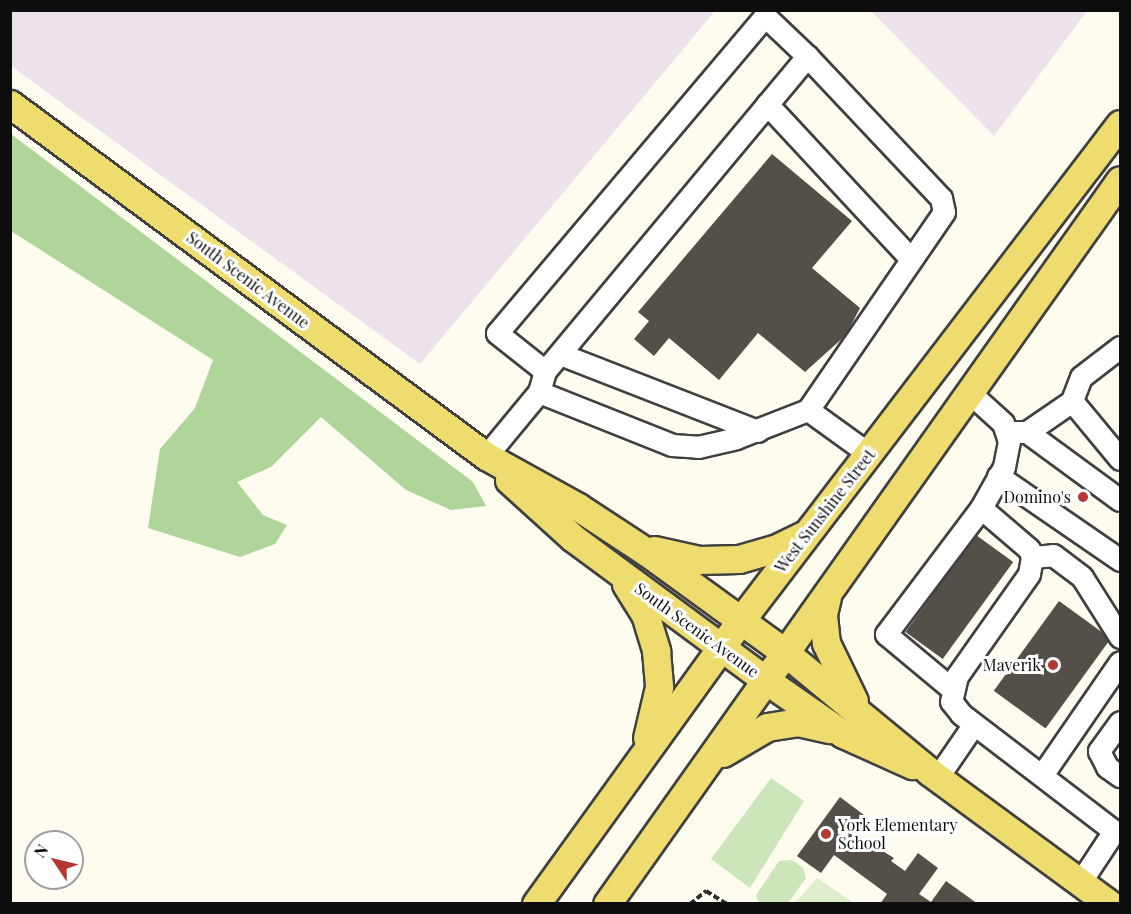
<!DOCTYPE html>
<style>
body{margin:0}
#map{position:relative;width:1131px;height:914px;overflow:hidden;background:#fefcee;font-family:"Playfair Display",serif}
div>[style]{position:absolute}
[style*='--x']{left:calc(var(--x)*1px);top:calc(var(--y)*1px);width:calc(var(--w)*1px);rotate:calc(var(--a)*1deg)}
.industrial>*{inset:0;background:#ebe2eb}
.green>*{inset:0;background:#cce5ba}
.forest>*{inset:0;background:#afd59b}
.pitch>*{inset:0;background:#deedcb}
.building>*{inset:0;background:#554f4a;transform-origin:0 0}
.path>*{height:4px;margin-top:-2px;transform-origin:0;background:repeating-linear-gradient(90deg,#2f2f2f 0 6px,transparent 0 9px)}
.roads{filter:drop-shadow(2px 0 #404040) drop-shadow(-2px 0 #404040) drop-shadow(0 2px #404040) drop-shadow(0 -2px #404040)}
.minor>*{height:21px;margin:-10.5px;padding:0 10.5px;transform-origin:10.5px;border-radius:10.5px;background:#fff}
.major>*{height:27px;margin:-13.5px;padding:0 13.5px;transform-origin:13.5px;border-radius:13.5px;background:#eedd6e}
.dots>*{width:16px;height:16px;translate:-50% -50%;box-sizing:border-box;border:3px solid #fff;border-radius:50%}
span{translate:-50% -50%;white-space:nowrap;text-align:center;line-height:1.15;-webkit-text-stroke:6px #fff;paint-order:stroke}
.street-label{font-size:16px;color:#0d0d0d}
.poi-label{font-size:16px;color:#0d0d0d}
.right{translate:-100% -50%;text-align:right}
.left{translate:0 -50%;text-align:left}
.frame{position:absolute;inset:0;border:12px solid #0d0d0d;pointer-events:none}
.north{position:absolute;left:24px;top:830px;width:60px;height:60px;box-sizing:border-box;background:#fff;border:2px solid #9e9e9e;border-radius:50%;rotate:305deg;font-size:16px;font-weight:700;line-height:24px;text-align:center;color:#0d0d0d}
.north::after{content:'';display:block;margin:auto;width:21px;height:27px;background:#b23830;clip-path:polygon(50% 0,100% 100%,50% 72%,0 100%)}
</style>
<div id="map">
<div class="industrial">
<div style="clip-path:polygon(11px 10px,715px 10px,715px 11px,420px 364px,11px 66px)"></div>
<div style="clip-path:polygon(871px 11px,1087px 11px,994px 136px)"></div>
</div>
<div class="green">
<div style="clip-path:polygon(771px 778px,804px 801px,750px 888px,711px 859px)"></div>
<div style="clip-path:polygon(792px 860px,803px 868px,806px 878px,788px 903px,759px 903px,756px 895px,779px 861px)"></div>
</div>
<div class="forest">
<div style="clip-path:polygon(11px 134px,473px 482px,486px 506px,451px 510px,406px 490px,321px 417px,271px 467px,237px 482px,263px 515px,287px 525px,275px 544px,240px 557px,148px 528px,160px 449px,195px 408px,213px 360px,11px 231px)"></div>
</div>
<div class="pitch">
<div style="clip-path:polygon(817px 878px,854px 903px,795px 903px)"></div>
</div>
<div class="building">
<div style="clip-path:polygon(772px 154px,852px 221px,812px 268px,860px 308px,846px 335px,805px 372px,758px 333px,719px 380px,669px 338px,654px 356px,634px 339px,649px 321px,638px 312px)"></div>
<div style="left:976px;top:535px;width:46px;height:120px;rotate:36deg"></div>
<div style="left:1059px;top:601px;width:64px;height:111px;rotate:36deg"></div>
<div style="clip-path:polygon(840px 797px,864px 815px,852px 832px,894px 858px,891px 861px,905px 871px,918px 853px,938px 868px,919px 894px,931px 902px,946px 881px,978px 904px,880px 904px,887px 894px,834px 855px,821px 873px,797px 856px)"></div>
</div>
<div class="path">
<div style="--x:690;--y:904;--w:21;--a:-39"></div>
<div style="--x:706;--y:891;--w:25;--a:32"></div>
</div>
<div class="roads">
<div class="minor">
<div style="--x:807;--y:56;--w:195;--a:46.7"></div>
<div style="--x:941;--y:198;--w:14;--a:78"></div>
<div style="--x:944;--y:212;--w:240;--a:124.5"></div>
<div style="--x:767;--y:104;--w:212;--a:47.1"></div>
<div style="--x:1120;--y:347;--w:49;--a:142.4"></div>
<div style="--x:1081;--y:377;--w:26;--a:111"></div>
<div style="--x:1072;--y:401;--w:75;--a:50.4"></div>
<div style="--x:560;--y:354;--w:212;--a:21.3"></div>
<div style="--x:539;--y:392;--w:22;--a:-74"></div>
<div style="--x:545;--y:371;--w:410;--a:-50.2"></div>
<div style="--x:807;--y:56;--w:58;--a:-136.4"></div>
<div style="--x:765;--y:16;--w:415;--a:130.2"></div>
<div style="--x:497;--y:333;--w:61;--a:38.4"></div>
<div style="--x:971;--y:394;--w:43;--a:42.2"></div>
<div style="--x:1003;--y:423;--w:19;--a:72"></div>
<div style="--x:1009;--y:441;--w:26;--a:101"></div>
<div style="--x:1004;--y:467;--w:47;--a:119.3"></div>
<div style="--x:981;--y:508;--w:63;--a:40.5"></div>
<div style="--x:1029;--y:549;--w:9;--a:69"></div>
<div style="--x:1032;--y:557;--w:17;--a:100"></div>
<div style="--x:1029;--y:574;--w:125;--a:125.2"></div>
<div style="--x:957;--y:676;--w:26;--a:103"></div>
<div style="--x:951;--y:701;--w:16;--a:52"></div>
<div style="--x:961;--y:714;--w:193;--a:37.4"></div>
<div style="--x:1114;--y:831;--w:60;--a:123.4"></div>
<div style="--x:1014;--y:432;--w:13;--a:0"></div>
<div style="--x:1027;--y:432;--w:55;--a:-34.6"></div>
<div style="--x:1027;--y:432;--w:115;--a:36.2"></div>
<div style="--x:486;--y:456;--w:83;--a:-50.4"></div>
<div style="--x:539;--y:392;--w:143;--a:21.7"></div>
<div style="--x:672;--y:445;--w:26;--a:4"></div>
<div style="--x:698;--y:447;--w:39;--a:-13"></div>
<div style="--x:736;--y:438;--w:77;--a:-21.3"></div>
<div style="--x:808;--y:410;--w:75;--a:35.8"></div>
<div style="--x:998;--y:476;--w:148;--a:34.5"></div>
<div style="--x:1032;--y:557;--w:21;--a:-5"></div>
<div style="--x:1053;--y:555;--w:36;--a:37"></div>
<div style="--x:1082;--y:577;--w:71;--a:57.7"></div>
<div style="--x:952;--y:689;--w:86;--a:-140.2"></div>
<div style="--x:886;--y:634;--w:158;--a:-53"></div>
<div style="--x:1120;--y:722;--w:36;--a:126"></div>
<div style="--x:1099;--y:751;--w:18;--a:63"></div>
<div style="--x:1107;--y:767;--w:16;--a:35"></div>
<div style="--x:1042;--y:775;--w:137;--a:-55.4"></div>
<div style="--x:937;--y:778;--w:65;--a:-55.6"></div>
</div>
<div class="major">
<div style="--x:10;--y:104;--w:592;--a:36.48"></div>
<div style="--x:486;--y:456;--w:105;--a:29"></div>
<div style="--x:578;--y:507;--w:84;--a:33.3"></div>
<div style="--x:648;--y:553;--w:172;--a:36"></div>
<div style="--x:787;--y:654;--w:185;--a:39.5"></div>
<div style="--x:930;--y:772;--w:223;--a:36.3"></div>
<div style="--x:509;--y:480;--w:86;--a:42.2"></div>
<div style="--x:573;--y:538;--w:241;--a:36.4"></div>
<div style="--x:767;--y:681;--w:93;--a:34.9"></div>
<div style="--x:843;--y:734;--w:76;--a:24.2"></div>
<div style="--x:654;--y:550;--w:46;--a:12.5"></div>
<div style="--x:699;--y:560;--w:40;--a:-1.4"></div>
<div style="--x:739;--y:559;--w:37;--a:-16"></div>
<div style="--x:775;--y:549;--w:32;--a:-26"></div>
<div style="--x:626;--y:584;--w:36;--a:58"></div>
<div style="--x:645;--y:614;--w:39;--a:73"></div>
<div style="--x:656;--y:651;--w:36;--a:85"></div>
<div style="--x:659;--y:687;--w:52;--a:103.2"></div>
<div style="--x:827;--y:597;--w:18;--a:103"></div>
<div style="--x:823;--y:615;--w:28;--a:84"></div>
<div style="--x:826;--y:643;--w:64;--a:64.2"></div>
<div style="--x:723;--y:753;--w:51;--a:-30.6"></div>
<div style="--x:767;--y:727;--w:31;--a:-9"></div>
<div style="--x:798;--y:722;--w:32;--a:13"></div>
<div style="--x:536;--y:904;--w:350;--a:-54.2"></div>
<div style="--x:741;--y:620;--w:624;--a:-52.62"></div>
<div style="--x:607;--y:904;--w:887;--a:-54.68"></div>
</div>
</div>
<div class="dots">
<div style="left:1083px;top:497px;background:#b23830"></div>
<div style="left:1053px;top:665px;background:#b23830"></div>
<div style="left:826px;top:834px;background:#b23830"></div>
</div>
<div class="street-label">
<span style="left:248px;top:280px;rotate:37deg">South Scenic Avenue</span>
<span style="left:825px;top:511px;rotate:-52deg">West Sunshine Street</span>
<span style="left:697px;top:630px;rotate:36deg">South Scenic Avenue</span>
</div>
<div class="poi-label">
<span class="right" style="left:1071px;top:497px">Domino's</span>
<span class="right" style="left:1041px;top:665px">Maverik</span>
<span class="left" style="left:838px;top:834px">York Elementary<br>School</span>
</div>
<div class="frame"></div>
<div class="north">N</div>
</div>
